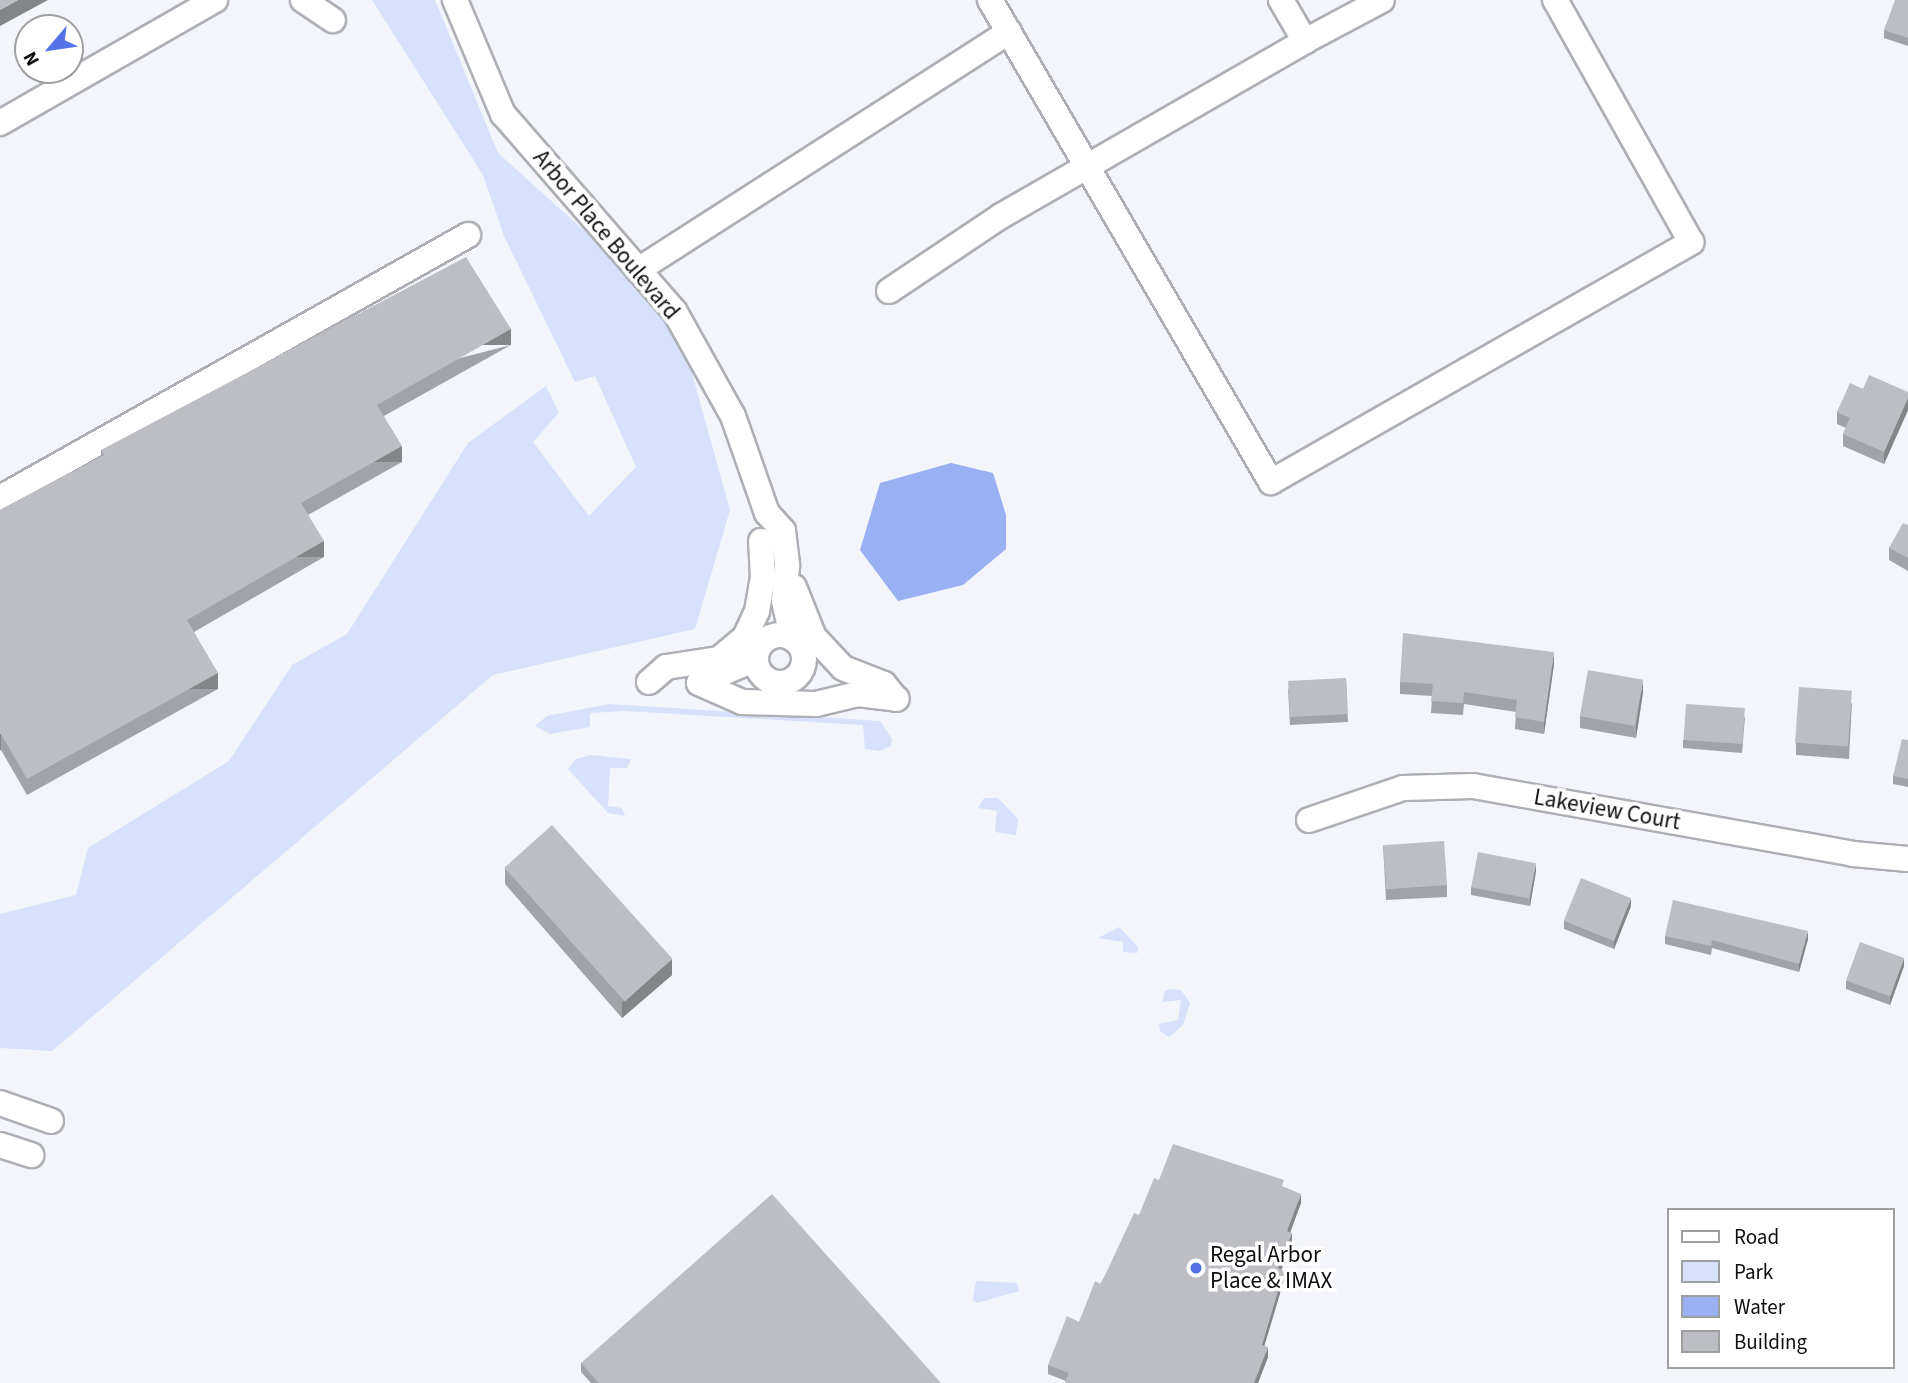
<!DOCTYPE html>
<style>
body{margin:0}
#map{position:relative;width:1908px;height:1383px;overflow:hidden;background:#f3f5fb;font-family:"Source Sans 3",sans-serif}
div>[style]{position:absolute}
[style*='--x']{left:calc(var(--x)*1px);top:calc(var(--y)*1px);width:calc(var(--w)*1px);rotate:calc(var(--a)*1deg)}
.green>*{inset:0;background:#d7e1fc}
.water>*{inset:0;background:#99b0f2}
.roads{filter:drop-shadow(2px 0 #adafb4) drop-shadow(-2px 0 #adafb4) drop-shadow(0 2px #adafb4) drop-shadow(0 -2px #adafb4)}
.minor>*{height:24px;margin:-12px;padding:0 12px;transform-origin:12px;border-radius:12px;background:#fff}
.minor>.ring{margin:-12px;padding:0;box-sizing:content-box;background:none;border:24px solid #fff;border-radius:50%}
.wall>*{inset:0;background:#a2a3a9}
.shaded-wall>*{inset:0;background:#848589;transform-origin:0 0}
.building>*{inset:0;background:#bcbec4;transform-origin:0 0}
.dots>*{width:19px;height:19px;translate:-50% -50%;box-sizing:border-box;border:4px solid #fff;border-radius:50%}
span{translate:-50% -50%;white-space:nowrap;text-align:center;line-height:1.15;-webkit-text-stroke:7px #fff;paint-order:stroke}
.street-label{font-size:23px;color:#0d0e10}
.poi-label{font-size:23px;color:#0d0e10}
.left{translate:0 -50%;text-align:left}
.legend{position:absolute;left:1667px;top:1208px;width:228px;height:161px;box-sizing:border-box;background:#fff;border:2px solid #9e9f9f;margin:0;padding:9px 12px;list-style:none;font-size:21px;color:#0d0e10}
.legend li{display:flex;align-items:center;gap:14px;height:35px}
.legend b{width:35px;border:2px solid #9e9f9f}
.north{position:absolute;left:14px;top:14px;width:70px;height:70px;box-sizing:border-box;background:#fff;border:2px solid #9e9f9f;border-radius:50%;rotate:241deg;font-size:19px;font-weight:700;line-height:28px;text-align:center;color:#0d0e10}
.north::after{content:'';display:block;margin:auto;width:24px;height:32px;background:#5573e9;clip-path:polygon(50% 0,100% 100%,50% 72%,0 100%)}
</style>
<div id="map">
<div class="green">
<div style="clip-path:polygon(372px 0,435px 0,498px 153px,675px 312px,730px 510px,695px 629px,493px 675px,52px 1051px,0 1048px,0 914px,76px 895px,88px 848px,229px 761px,292px 665px,347px 634px,468px 443px,546px 386px,559px 413px,533px 442px,589px 516px,636px 467px,595px 376px,575px 382px,504px 236px,483px 175px)"></div>
<div style="clip-path:polygon(609px 704px,880px 721px,892px 739px,891px 746px,879px 751px,865px 749px,863px 725px,625px 711px,590px 713px,590px 727px,550px 734px,535px 726px,547px 716px)"></div>
<div style="clip-path:polygon(590px 755px,631px 759px,627px 768px,610px 768px,608px 806px,622px 808px,625px 816px,608px 813px,568px 769px,576px 759px)"></div>
<div style="clip-path:polygon(984px 798px,998px 798px,1018px 819px,1016px 835px,995px 832px,997px 811px,978px 808px)"></div>
<div style="clip-path:polygon(1119px 927px,1138px 947px,1137px 953px,1123px 952px,1123px 942px,1098px 938px)"></div>
<div style="clip-path:polygon(1171px 989px,1181px 990px,1190px 1003px,1183px 1025px,1169px 1037px,1160px 1031px,1159px 1024px,1178px 1020px,1181px 1000px,1162px 1002px,1165px 991px)"></div>
<div style="clip-path:polygon(976px 1281px,1017px 1283px,1019px 1291px,977px 1303px,973px 1300px)"></div>
</div>
<div class="water">
<div style="clip-path:polygon(951px 463px,993px 473px,1006px 515px,1006px 549px,963px 585px,898px 601px,860px 550px,880px 483px)"></div>
</div>
<div class="roads">
<div class="minor">
<div style="--x:303;--y:0;--w:36;--a:34"></div>
<div style="--x:455;--y:0;--w:124;--a:67.2"></div>
<div style="--x:503;--y:114;--w:262;--a:49"></div>
<div style="--x:675;--y:312;--w:119;--a:60.9"></div>
<div style="--x:733;--y:416;--w:103;--a:70.7"></div>
<div style="--x:767;--y:513;--w:24;--a:48"></div>
<div style="--x:783;--y:531;--w:35;--a:83"></div>
<div style="--x:787;--y:566;--w:35;--a:95"></div>
<div style="--x:784;--y:601;--w:39;--a:77"></div>
<div style="--x:990;--y:0;--w:558;--a:59.76"></div>
<div style="--x:1271;--y:482;--w:484;--a:-29.7"></div>
<div style="--x:1691;--y:242;--w:278;--a:-119.3"></div>
<div style="--x:1281;--y:0;--w:48;--a:59.7"></div>
<div style="--x:1305;--y:41;--w:87;--a:-28"></div>
<div style="--x:0;--y:123;--w:248;--a:-29.8"></div>
<div style="--x:638;--y:270;--w:441;--a:-32.7"></div>
<div style="--x:889;--y:291;--w:135;--a:-33.8"></div>
<div style="--x:1001;--y:216;--w:351;--a:-29.9"></div>
<div style="--x:0;--y:498;--w:537;--a:-29.33"></div>
<div style="--x:794;--y:587;--w:54;--a:68.2"></div>
<div style="--x:814;--y:637;--w:42;--a:46.9"></div>
<div style="--x:843;--y:668;--w:44;--a:21.3"></div>
<div style="--x:884;--y:684;--w:19;--a:51"></div>
<div class="ring" style="left:756px;top:635px;width:24px;height:24px"></div>
<div style="--x:649;--y:682;--w:23;--a:-41"></div>
<div style="--x:666;--y:667;--w:54;--a:-8.6"></div>
<div style="--x:719;--y:659;--w:34;--a:-40"></div>
<div style="--x:745;--y:637;--w:29;--a:-65"></div>
<div style="--x:757;--y:611;--w:34;--a:-80"></div>
<div style="--x:763;--y:578;--w:37;--a:-93"></div>
<div style="--x:699;--y:683;--w:47;--a:23.8"></div>
<div style="--x:742;--y:702;--w:74;--a:1.5"></div>
<div style="--x:816;--y:704;--w:43;--a:-13.4"></div>
<div style="--x:858;--y:694;--w:39;--a:7"></div>
<div style="--x:699;--y:683;--w:62;--a:-22.8"></div>
<div style="--x:1309;--y:820;--w:99;--a:-18.8"></div>
<div style="--x:1403;--y:788;--w:70;--a:-1.6"></div>
<div style="--x:1473;--y:786;--w:386;--a:10.1"></div>
<div style="--x:1853;--y:854;--w:55;--a:5.2"></div>
<div style="--x:0;--y:1103;--w:54;--a:19.4"></div>
<div style="--x:0;--y:1145;--w:33;--a:18"></div>
</div>
</div>
<div class="wall">
<div style="clip-path:polygon(1908px 0,1908px 46px,1884px 38px,1884px 30px)"></div>
<div style="clip-path:polygon(511px 345px,384px 416px,402px 462px,308px 515px,324px 557px,194px 632px,218px 689px,27px 795px,1px 750px,0 510px,101px 456px,101px 450px)"></div>
<div style="clip-path:polygon(1863px 389px,1908px 392px,1908px 410px,1884px 464px,1843px 446px,1843px 434px,1846px 428px,1837px 424px,1837px 412px)"></div>
<div style="clip-path:polygon(1908px 525px,1908px 571px,1889px 560px,1889px 548px)"></div>
<div style="clip-path:polygon(1554px 664px,1544px 734px,1515px 729px,1516px 712px,1464px 704px,1463px 715px,1431px 713px,1432px 696px,1400px 694px,1400px 682px)"></div>
<div style="clip-path:polygon(1346px 678px,1348px 722px,1290px 725px,1288px 689px)"></div>
<div style="clip-path:polygon(1643px 692px,1636px 738px,1580px 728px,1580px 716px)"></div>
<div style="clip-path:polygon(1852px 703px,1849px 759px,1796px 755px,1796px 743px)"></div>
<div style="clip-path:polygon(1745px 717px,1742px 753px,1683px 748px,1683px 740px)"></div>
<div style="clip-path:polygon(1908px 740px,1908px 787px,1893px 784px,1893px 776px)"></div>
<div style="clip-path:polygon(1383px 845px,1447px 885px,1447px 897px,1386px 900px)"></div>
<div style="clip-path:polygon(505px 868px,672px 975px,622px 1018px,505px 884px)"></div>
<div style="clip-path:polygon(1536px 871px,1530px 906px,1471px 895px,1471px 887px)"></div>
<div style="clip-path:polygon(1631px 906px,1614px 949px,1564px 929px,1564px 921px)"></div>
<div style="clip-path:polygon(1665px 936px,1808px 939px,1799px 972px,1712px 948px,1711px 955px,1665px 944px)"></div>
<div style="clip-path:polygon(1904px 966px,1890px 1005px,1846px 989px,1846px 981px)"></div>
<div style="clip-path:polygon(1159px 1180px,1284px 1187px,1301px 1203px,1290px 1232px,1292px 1242px,1281px 1270px,1284px 1280px,1264px 1346px,1268px 1357px,1258px 1383px,1065px 1383px,1066px 1381px,1048px 1374px,1048px 1365px,1079px 1322px)"></div>
<div style="clip-path:polygon(581px 1363px,941px 1383px,591px 1383px,581px 1372px)"></div>
</div>
<div class="shaded-wall">
<div style="clip-path:polygon(18px 0,48px 0,0 26px,0 10px)"></div>
<div style="left:511px;top:329px;width:16px;height:154px;rotate:90deg"></div>
<div style="clip-path:polygon(1908px 398px,1908px 410px,1884px 464px,1884px 452px)"></div>
<div style="left:402px;top:446px;width:16px;height:116px;rotate:90deg"></div>
<div style="left:324px;top:541px;width:16px;height:158px;rotate:90deg"></div>
<div style="clip-path:polygon(1554px 652px,1554px 664px,1544px 734px,1544px 722px)"></div>
<div style="left:218px;top:673px;width:16px;height:218px;rotate:90deg"></div>
<div style="clip-path:polygon(1643px 680px,1643px 692px,1636px 738px,1636px 725px)"></div>
<div style="left:0;top:734px;width:1px;height:16px"></div>
<div style="clip-path:polygon(1536px 863px,1536px 871px,1530px 906px,1530px 898px)"></div>
<div style="clip-path:polygon(1631px 898px,1631px 906px,1614px 949px,1614px 941px)"></div>
<div style="clip-path:polygon(1808px 931px,1808px 939px,1799px 972px,1799px 964px)"></div>
<div style="clip-path:polygon(1904px 958px,1904px 966px,1890px 1005px,1890px 997px)"></div>
<div style="clip-path:polygon(672px 959px,672px 975px,622px 1018px,622px 1002px)"></div>
<div style="clip-path:polygon(1301px 1194px,1301px 1203px,1287px 1241px,1287px 1231px)"></div>
<div style="clip-path:polygon(1292px 1233px,1292px 1242px,1278px 1278px,1278px 1268px)"></div>
<div style="clip-path:polygon(1284px 1271px,1284px 1280px,1262px 1354px,1262px 1345px)"></div>
<div style="clip-path:polygon(1268px 1347px,1268px 1357px,1258px 1383px,1254px 1383px)"></div>
</div>
<div class="building">
<div style="clip-path:polygon(0 0,18px 0,0 10px)"></div>
<div style="clip-path:polygon(1895px 0,1908px 0,1908px 38px,1884px 30px)"></div>
<div style="clip-path:polygon(466px 257px,511px 329px,377px 405px,402px 446px,301px 503px,324px 541px,187px 620px,218px 673px,27px 779px,1px 734px,0 734px,0 510px,104px 455px,101px 450px)"></div>
<div style="clip-path:polygon(1869px 375px,1908px 392px,1908px 398px,1884px 452px,1843px 434px,1850px 418px,1837px 412px,1850px 383px,1863px 389px)"></div>
<div style="clip-path:polygon(1903px 523px,1908px 525px,1908px 558px,1889px 548px)"></div>
<div style="clip-path:polygon(1403px 633px,1554px 652px,1544px 722px,1515px 717px,1517px 700px,1464px 692px,1463px 703px,1431px 701px,1433px 684px,1400px 682px)"></div>
<div style="left:1588px;top:670px;width:56px;height:47px;rotate:10deg"></div>
<div style="left:1346px;top:678px;width:36px;height:58px;rotate:87deg"></div>
<div style="left:1799px;top:687px;width:53px;height:56px;rotate:4deg"></div>
<div style="left:1686px;top:704px;width:59px;height:36px;rotate:4deg"></div>
<div style="clip-path:polygon(1902px 739px,1908px 740px,1908px 779px,1893px 776px)"></div>
<div style="left:552px;top:825px;width:180px;height:64px;rotate:48deg"></div>
<div style="left:1444px;top:841px;width:44px;height:61px;rotate:86deg"></div>
<div style="left:1478px;top:852px;width:59px;height:36px;rotate:11deg"></div>
<div style="left:1581px;top:878px;width:54px;height:46px;rotate:22deg"></div>
<div style="clip-path:polygon(1673px 900px,1808px 931px,1799px 964px,1712px 940px,1711px 946px,1665px 936px)"></div>
<div style="left:1860px;top:942px;width:47px;height:41px;rotate:20deg"></div>
<div style="clip-path:polygon(1173px 1144px,1284px 1180px,1282px 1186px,1301px 1194px,1287px 1231px,1292px 1233px,1278px 1268px,1284px 1271px,1262px 1345px,1268px 1347px,1254px 1383px,1065px 1383px,1069px 1373px,1048px 1365px,1067px 1316px,1079px 1322px,1095px 1281px,1101px 1284px,1134px 1213px,1139px 1215px,1154px 1178px,1159px 1180px)"></div>
<div style="clip-path:polygon(772px 1194px,941px 1383px,599px 1383px,581px 1363px)"></div>
</div>
<div class="dots">
<div style="left:1196px;top:1268px;background:#5573e9"></div>
</div>
<div class="street-label">
<span style="left:606px;top:235px;rotate:50deg">Arbor Place Boulevard</span>
<span style="left:1607px;top:810px;rotate:10deg">Lakeview Court</span>
</div>
<div class="poi-label">
<span class="left" style="left:1210px;top:1268px">Regal Arbor<br>Place &amp; IMAX</span>
</div>
<ul class="legend">
<li><b style="height:9px;background:#fff"></b>Road</li>
<li><b style="height:19px;background:#d7e1fc"></b>Park</li>
<li><b style="height:19px;background:#99b0f2"></b>Water</li>
<li><b style="height:19px;background:#bcbec4"></b>Building</li>
</ul>
<div class="north">N</div>
</div>
